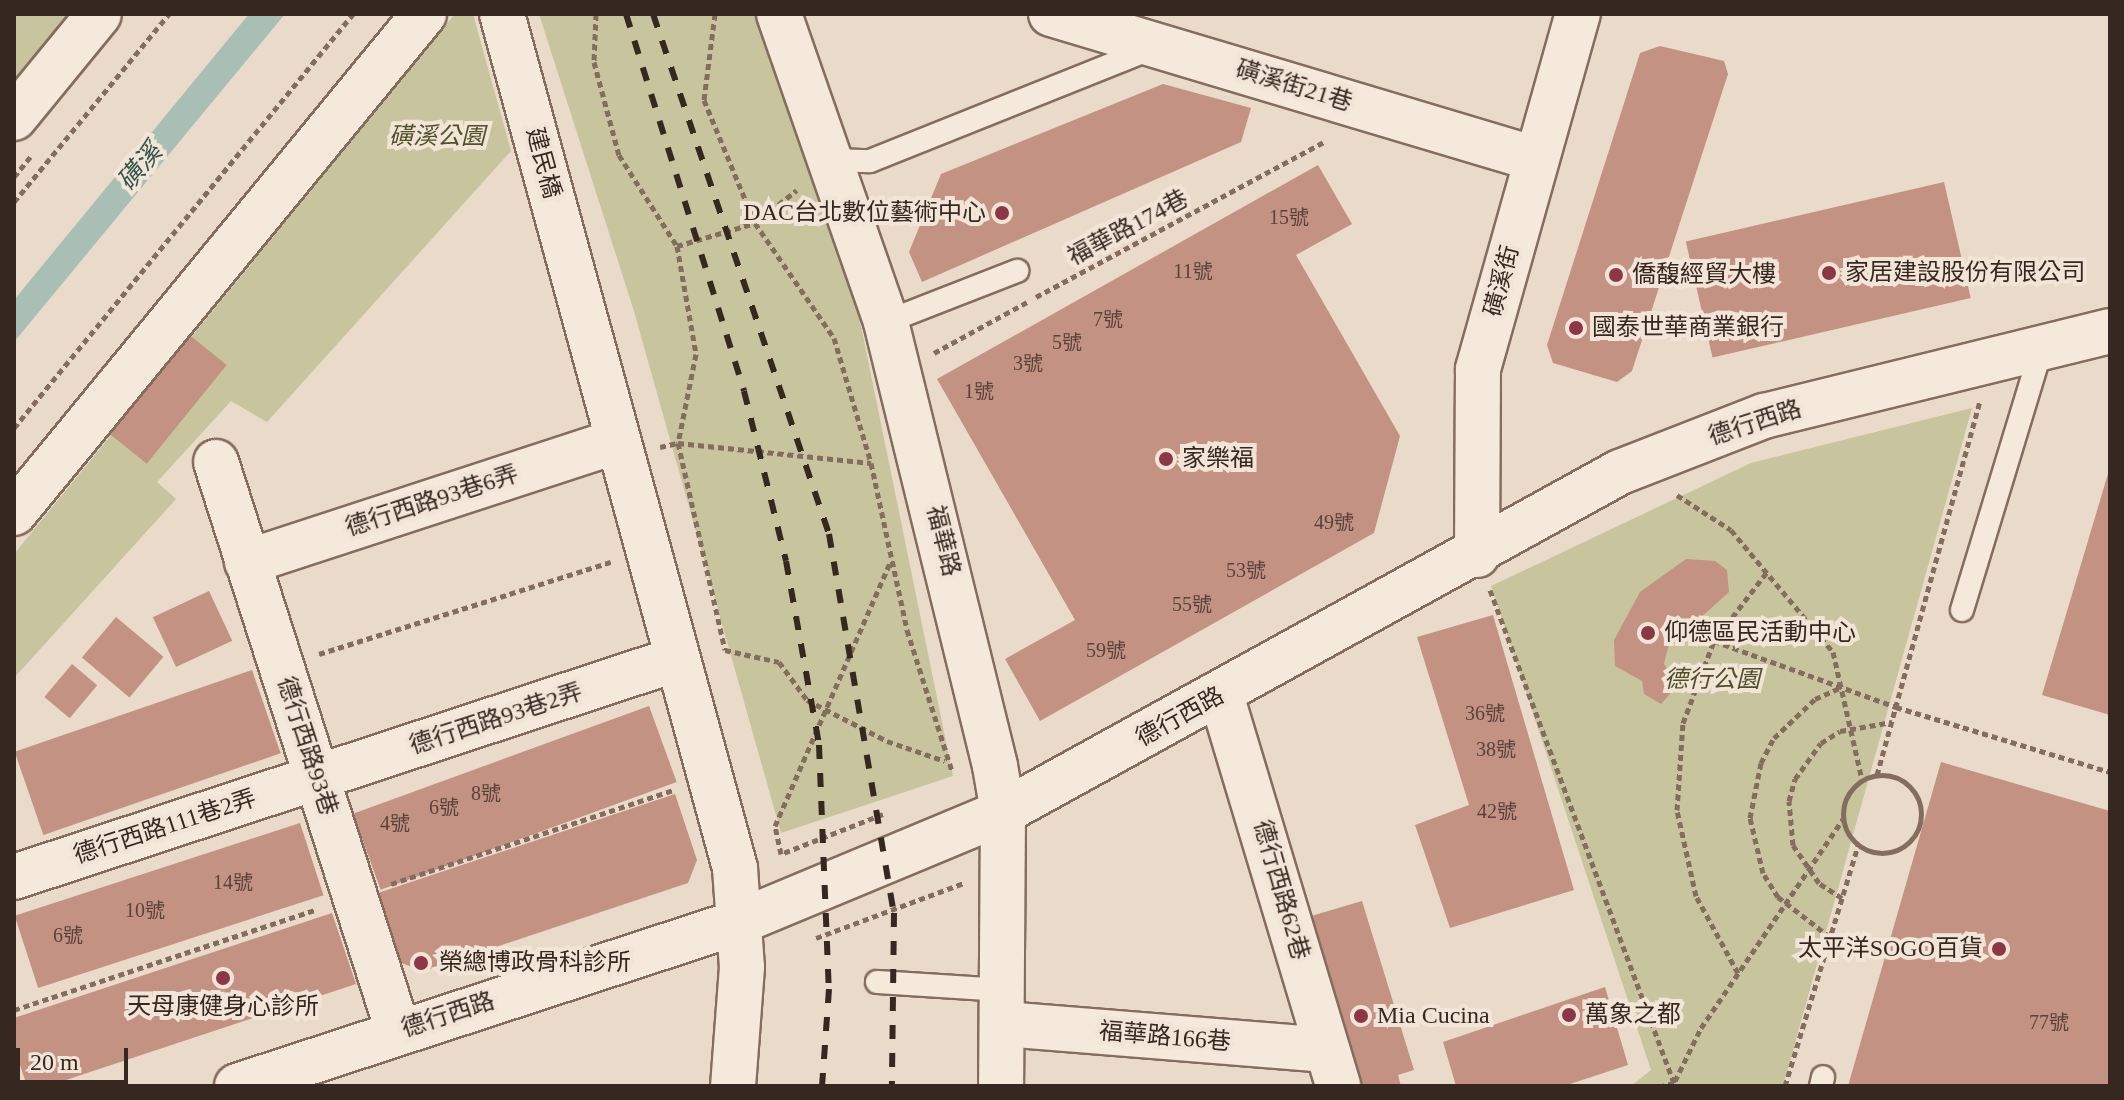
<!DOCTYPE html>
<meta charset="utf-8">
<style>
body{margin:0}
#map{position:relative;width:2124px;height:1100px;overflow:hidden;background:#eadac9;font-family:"Times New Roman","Noto Sans TC",serif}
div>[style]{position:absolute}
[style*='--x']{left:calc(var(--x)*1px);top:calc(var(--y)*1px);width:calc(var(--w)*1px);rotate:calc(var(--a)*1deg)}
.green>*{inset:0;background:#c7c49e}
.water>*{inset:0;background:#a9beb4}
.building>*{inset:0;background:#c39283;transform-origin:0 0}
.path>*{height:5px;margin-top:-2.5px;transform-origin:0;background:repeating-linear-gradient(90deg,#846c5f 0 6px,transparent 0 10px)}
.path>.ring{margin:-2.5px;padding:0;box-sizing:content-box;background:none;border:5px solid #846c5f;border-radius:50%}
.roads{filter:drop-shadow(2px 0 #846c5f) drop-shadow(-2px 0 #846c5f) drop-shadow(0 2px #846c5f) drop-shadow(0 -2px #846c5f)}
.lane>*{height:22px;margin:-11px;padding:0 11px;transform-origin:11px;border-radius:11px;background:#f5e9db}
.street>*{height:44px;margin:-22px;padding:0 22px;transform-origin:22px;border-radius:22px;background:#f5e9db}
.secondary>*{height:44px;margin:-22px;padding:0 22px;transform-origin:22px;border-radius:22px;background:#f5e9db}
.rail>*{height:6px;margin-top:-3px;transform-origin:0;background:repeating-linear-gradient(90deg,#362821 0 14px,transparent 0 28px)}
.dots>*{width:22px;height:22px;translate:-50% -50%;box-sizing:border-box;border:4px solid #f2e5d7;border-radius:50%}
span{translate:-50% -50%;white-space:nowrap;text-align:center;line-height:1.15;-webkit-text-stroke:8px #f2e5d7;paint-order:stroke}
.number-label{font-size:20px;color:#59423a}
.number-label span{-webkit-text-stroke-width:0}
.street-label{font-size:24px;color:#362821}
.park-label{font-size:24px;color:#4d502a;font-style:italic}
.poi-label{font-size:24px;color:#362821}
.right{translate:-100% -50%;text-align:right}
.left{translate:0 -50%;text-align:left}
.water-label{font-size:26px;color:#32544c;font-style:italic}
.frame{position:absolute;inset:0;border:16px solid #362821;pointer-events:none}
.scale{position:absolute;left:16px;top:1048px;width:112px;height:36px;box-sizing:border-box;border:4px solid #362821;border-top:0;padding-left:10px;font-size:24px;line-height:28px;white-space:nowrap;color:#362821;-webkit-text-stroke:6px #f2e5d7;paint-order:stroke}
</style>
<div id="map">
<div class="green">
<div style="clip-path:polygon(14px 14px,78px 14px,14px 91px)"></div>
<div style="clip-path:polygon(455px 14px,473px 14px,511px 151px,267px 422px,231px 401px,157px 482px,176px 499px,14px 678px,14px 554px)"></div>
<div style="clip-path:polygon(539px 14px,760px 14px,842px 233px,953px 776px,781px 833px,633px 308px)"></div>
<div style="clip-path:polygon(1972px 408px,1783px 1086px,1631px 1086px,1651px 1070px,1491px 586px,1751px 463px)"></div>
</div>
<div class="water">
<div style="clip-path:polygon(249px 14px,285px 14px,14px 342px,14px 300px)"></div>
</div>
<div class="building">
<div style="clip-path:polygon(1660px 46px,1724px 61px,1728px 74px,1632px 371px,1617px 382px,1553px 363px,1547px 345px,1640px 53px)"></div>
<div style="clip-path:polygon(1163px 84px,1251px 108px,1241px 142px,922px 282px,909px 252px,941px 174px)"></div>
<div style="clip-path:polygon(1318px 165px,1352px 224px,1296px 255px,1400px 436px,1374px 533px,1040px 721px,1005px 659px,1075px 620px,937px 379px)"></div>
<div style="left:1944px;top:182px;width:119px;height:265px;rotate:77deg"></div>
<div style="left:187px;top:333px;width:51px;height:127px;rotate:39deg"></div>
<div style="clip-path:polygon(2110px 467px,2110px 715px,2042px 695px)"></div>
<div style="clip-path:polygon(1686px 559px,1715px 561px,1727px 570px,1729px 592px,1668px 647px,1664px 664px,1678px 685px,1661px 704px,1644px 694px,1642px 681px,1615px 666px,1614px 640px,1640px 592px)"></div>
<div style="left:209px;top:591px;width:55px;height:62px;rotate:65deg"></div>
<div style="clip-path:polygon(1493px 615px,1574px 890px,1450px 928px,1415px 825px,1469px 805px,1417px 637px)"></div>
<div style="left:116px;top:617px;width:62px;height:53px;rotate:40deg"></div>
<div style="left:72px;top:664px;width:33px;height:43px;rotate:40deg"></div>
<div style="left:252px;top:670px;width:88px;height:251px;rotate:71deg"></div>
<div style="left:649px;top:706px;width:81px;height:315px;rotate:70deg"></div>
<div style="clip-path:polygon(1941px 762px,2110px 811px,2110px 1086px,1848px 1086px)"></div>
<div style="clip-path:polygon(675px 794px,697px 860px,688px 883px,424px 971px,401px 963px,378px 893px)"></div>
<div style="left:300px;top:823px;width:76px;height:300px;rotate:72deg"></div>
<div style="clip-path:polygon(1362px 901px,1414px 1070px,1398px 1075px,1401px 1086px,1341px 1086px,1291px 922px)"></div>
<div style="clip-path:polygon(332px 913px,356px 984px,48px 1086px,27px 1086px,14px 1047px,14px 1018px)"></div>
<div style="clip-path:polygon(1605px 987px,1628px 1065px,1564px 1086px,1456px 1086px,1443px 1042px)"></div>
</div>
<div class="path">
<div style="--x:596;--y:14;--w:48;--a:92.4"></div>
<div style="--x:594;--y:62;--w:96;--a:75"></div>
<div style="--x:619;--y:155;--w:108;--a:57.5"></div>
<div style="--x:677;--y:246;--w:110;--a:80"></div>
<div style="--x:696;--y:354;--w:91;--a:101.4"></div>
<div style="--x:678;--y:443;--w:212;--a:77.2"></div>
<div style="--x:725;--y:650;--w:55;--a:12.5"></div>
<div style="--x:779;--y:662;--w:47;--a:53.6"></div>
<div style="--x:807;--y:700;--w:90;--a:27.1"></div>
<div style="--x:887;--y:741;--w:61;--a:19"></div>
<div style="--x:715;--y:14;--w:87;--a:97.3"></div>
<div style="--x:704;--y:100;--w:133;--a:67.5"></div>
<div style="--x:755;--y:223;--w:140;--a:55.5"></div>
<div style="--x:834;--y:338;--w:130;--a:73.5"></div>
<div style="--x:871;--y:463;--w:171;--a:77.8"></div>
<div style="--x:907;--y:630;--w:148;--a:72.3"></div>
<div style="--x:14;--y:177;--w:26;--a:-51"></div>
<div style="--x:14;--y:202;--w:244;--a:-50.5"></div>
<div style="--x:677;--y:246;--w:81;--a:-16.4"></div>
<div style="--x:755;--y:223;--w:53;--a:-38.2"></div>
<div style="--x:1036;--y:297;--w:329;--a:-28.3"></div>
<div style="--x:934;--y:353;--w:106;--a:-28.7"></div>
<div style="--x:14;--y:428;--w:535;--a:-50.69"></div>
<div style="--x:660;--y:447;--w:18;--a:-13"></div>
<div style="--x:678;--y:443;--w:194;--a:5.9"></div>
<div style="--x:1677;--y:495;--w:64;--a:32.9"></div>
<div style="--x:1731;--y:530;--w:159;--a:50.1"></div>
<div style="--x:1833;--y:652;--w:131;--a:77.2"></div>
<div style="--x:1490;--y:590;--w:526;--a:69.53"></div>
<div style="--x:1674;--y:1083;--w:12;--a:166"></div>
<div style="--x:1714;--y:641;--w:194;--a:19.9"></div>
<div style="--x:1896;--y:707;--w:224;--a:16.9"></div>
<div style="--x:319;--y:654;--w:306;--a:-17.5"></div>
<div style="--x:1877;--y:775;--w:387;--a:-74.6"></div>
<div class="ring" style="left:1843px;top:775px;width:73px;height:73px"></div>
<div style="--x:883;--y:814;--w:110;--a:158.6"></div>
<div style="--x:781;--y:854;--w:29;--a:-102"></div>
<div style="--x:775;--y:826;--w:287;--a:-66.4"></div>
<div style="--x:391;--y:884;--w:298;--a:-18.4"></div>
<div style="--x:1842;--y:898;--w:27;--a:-147"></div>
<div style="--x:1819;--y:883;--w:46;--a:-124.4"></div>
<div style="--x:1793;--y:845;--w:44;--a:-95.2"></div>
<div style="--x:1789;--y:801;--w:23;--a:-75"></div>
<div style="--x:1795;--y:779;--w:44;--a:-54.2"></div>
<div style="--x:1821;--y:743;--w:22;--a:-32"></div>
<div style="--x:1840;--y:731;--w:53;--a:-9.8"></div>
<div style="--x:1830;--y:937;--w:66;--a:-142.4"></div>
<div style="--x:1778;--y:897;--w:28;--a:-122"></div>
<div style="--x:1763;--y:873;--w:57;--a:-103.3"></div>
<div style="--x:1750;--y:818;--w:56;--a:-78.7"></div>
<div style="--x:1761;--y:763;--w:28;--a:-63"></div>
<div style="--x:1774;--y:738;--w:57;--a:-43.6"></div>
<div style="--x:1815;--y:699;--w:27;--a:-24"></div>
<div style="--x:816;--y:938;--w:158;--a:-20.4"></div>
<div style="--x:1738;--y:973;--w:88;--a:-118.6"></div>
<div style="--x:1696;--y:896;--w:88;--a:-102.5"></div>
<div style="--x:1677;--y:810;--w:87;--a:-86.1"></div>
<div style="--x:1683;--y:723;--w:88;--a:-69.3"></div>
<div style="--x:1714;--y:641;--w:87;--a:-52.5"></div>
<div style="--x:14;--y:1010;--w:319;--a:-18.4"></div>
<div style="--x:1675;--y:1081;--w:59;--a:-63.9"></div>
<div style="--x:1701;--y:1028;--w:253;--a:-55.8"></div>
<div style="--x:1785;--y:1086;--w:252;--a:-73.1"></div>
</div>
<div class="roads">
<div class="lane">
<div style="--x:832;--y:160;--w:38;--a:2"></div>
<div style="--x:870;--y:161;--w:305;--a:-21.8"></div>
<div style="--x:886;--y:322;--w:141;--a:-21.3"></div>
<div style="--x:1962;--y:610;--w:275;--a:-73.1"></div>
<div style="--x:877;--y:982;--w:127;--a:3.6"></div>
<div style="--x:1821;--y:1086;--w:9;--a:-77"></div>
</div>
<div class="street">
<div style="--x:1051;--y:14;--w:506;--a:16.65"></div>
<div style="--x:14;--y:118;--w:134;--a:-50.7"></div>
<div style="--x:216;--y:462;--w:597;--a:72.26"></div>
<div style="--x:14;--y:513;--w:646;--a:-50.59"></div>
<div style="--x:1477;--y:555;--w:186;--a:-89.7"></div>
<div style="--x:1478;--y:369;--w:369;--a:-74.3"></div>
<div style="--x:247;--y:562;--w:389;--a:-18.1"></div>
<div style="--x:1221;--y:695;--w:408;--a:73.3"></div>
<div style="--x:14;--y:877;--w:695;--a:-18.2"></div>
<div style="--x:1004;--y:1024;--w:324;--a:4.6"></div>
</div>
<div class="secondary">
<div style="--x:502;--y:14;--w:885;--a:74.74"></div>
<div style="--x:735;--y:868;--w:99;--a:86"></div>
<div style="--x:742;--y:967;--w:119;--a:94.3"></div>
<div style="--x:779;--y:14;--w:326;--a:70.8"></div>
<div style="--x:886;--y:322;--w:457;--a:76.2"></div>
<div style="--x:995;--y:766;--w:47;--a:80.1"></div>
<div style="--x:1003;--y:812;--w:274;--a:90.4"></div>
<div style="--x:237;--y:1086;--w:528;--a:-18.09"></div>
<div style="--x:739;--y:922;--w:286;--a:-22.6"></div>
<div style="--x:1003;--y:812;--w:704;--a:-28.86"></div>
<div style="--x:1620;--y:472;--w:155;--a:-21.3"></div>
<div style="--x:1764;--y:416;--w:356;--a:-13.8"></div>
</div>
</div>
<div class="rail">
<div style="--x:626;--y:14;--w:395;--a:72.6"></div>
<div style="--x:744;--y:391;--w:175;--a:76.1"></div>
<div style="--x:786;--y:561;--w:187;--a:79.8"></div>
<div style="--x:819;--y:745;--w:244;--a:87.7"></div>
<div style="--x:829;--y:989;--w:97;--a:94.1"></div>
<div style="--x:653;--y:14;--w:549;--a:71.3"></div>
<div style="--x:829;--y:534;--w:385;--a:80.3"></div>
<div style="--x:894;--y:913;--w:173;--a:90.7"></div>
</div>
<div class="dots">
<div style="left:1002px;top:213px;background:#8c3646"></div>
<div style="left:1829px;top:273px;background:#8c3646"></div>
<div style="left:1616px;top:275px;background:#8c3646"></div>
<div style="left:1576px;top:328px;background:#8c3646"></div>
<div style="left:1166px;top:459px;background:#8c3646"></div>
<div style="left:1648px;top:633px;background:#8c3646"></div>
<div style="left:1999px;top:949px;background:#8c3646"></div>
<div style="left:421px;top:963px;background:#8c3646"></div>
<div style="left:223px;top:978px;background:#8c3646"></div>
<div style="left:1569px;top:1015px;background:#8c3646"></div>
<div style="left:1361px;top:1016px;background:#8c3646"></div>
</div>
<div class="number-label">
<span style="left:1289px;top:217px">15號</span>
<span style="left:1193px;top:271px">11號</span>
<span style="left:1108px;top:319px">7號</span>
<span style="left:1067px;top:342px">5號</span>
<span style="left:1028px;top:363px">3號</span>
<span style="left:979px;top:391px">1號</span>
<span style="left:1334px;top:522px">49號</span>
<span style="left:1246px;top:570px">53號</span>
<span style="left:1192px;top:604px">55號</span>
<span style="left:1106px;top:650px">59號</span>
<span style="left:1485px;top:713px">36號</span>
<span style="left:1496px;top:749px">38號</span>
<span style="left:486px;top:793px">8號</span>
<span style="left:444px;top:807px">6號</span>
<span style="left:1497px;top:811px">42號</span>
<span style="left:395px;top:823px">4號</span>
<span style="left:233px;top:882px">14號</span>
<span style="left:145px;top:910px">10號</span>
<span style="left:68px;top:935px">6號</span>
<span style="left:2049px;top:1022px">77號</span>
</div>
<div class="street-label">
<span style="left:1294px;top:86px;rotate:17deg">磺溪街21巷</span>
<span style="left:543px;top:163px;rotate:75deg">建民橋</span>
<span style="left:1128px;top:228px;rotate:-28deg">福華路174巷</span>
<span style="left:1502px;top:281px;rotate:-75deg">磺溪街</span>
<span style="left:1755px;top:423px;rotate:-18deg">德行西路</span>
<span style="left:432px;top:501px;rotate:-18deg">德行西路93巷6弄</span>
<span style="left:943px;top:541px;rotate:76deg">福華路</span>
<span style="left:1180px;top:717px;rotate:-29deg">德行西路</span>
<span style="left:496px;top:719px;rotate:-18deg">德行西路93巷2弄</span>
<span style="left:307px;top:746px;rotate:72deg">德行西路93巷</span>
<span style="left:165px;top:827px;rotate:-18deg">德行西路111巷2弄</span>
<span style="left:1281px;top:890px;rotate:74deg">德行西路62巷</span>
<span style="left:448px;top:1015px;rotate:-18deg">德行西路</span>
<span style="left:1165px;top:1037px;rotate:5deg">福華路166巷</span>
</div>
<div class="park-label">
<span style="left:437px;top:137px">磺溪公園</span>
<span style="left:1712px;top:680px">德行公園</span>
</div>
<div class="poi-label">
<span class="right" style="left:986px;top:213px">DAC台北數位藝術中心</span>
<span class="left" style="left:1845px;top:273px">家居建設股份有限公司</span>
<span class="left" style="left:1632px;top:275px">僑馥經貿大樓</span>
<span class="left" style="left:1592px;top:328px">國泰世華商業銀行</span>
<span class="left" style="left:1182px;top:459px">家樂福</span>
<span class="left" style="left:1664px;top:633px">仰德區民活動中心</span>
<span class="right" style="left:1983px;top:949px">太平洋SOGO百貨</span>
<span class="left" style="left:439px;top:963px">榮總博政骨科診所</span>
<span style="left:223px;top:1007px">天母康健身心診所</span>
<span class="left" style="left:1585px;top:1015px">萬象之都</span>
<span class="left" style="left:1377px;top:1016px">Mia Cucina</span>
</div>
<div class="water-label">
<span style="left:140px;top:167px;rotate:-50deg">磺溪</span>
</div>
<div class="frame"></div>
<div class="scale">20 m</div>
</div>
